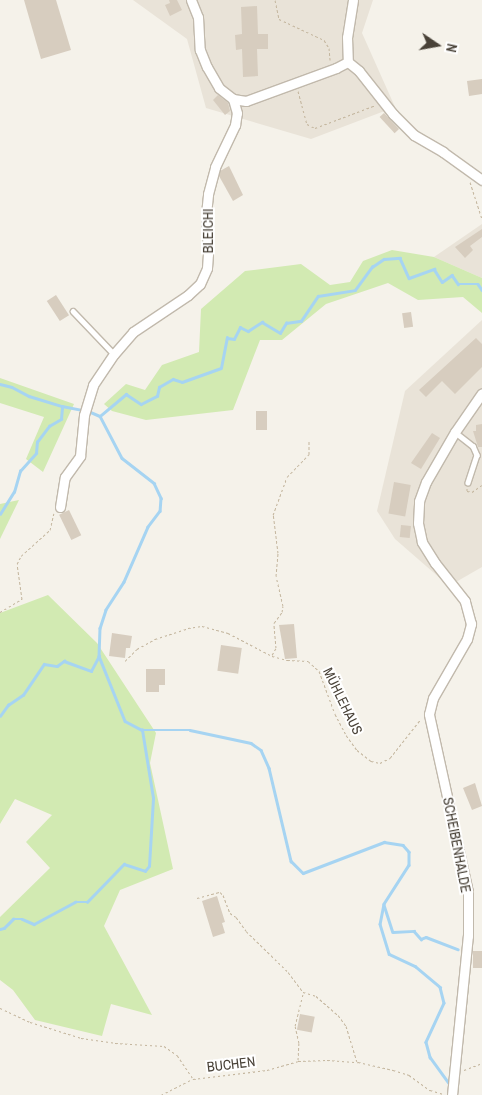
<!DOCTYPE html>
<meta charset="utf-8">
<style>
body{margin:0}
#map{position:relative;width:482px;height:1095px;overflow:hidden;background:#f5f2ea;font-family:"Archivo Narrow",sans-serif}
div>[style]{position:absolute}
[style*='--x']{left:calc(var(--x)*1px);top:calc(var(--y)*1px);width:calc(var(--w)*1px);rotate:calc(var(--a)*1deg)}
.residential>*{inset:0;background:#e9e3d8}
.green>*{inset:0;background:#d2eab2}
.stream>*{height:2.5px;margin:-1.25px;padding:0 1.25px;transform-origin:1.25px;border-radius:1.25px;background:#a6d4f2}
.building>*{inset:0;background:#d7cdbf;transform-origin:0 0}
.path>*{height:1px;margin-top:-0.5px;transform-origin:0;background:repeating-linear-gradient(90deg,#c3b59d 0 2.5px,transparent 0 5px)}
.roads{filter:drop-shadow(1px 0 #c1b9ac) drop-shadow(-1px 0 #c1b9ac) drop-shadow(0 1px #c1b9ac) drop-shadow(0 -1px #c1b9ac)}
.lane>*{height:4.5px;margin:-2.25px;padding:0 2.25px;transform-origin:2.25px;border-radius:2.25px;background:#fff}
.street>*{height:9px;margin:-4.5px;padding:0 4.5px;transform-origin:4.5px;border-radius:4.5px;background:#fff}
span{translate:-50% -50%;white-space:nowrap;text-align:center;line-height:1.15;-webkit-text-stroke:4px #fff;paint-order:stroke}
.street-label{font-size:14px;color:#494238}
.north{position:absolute;left:412px;top:20px;width:50px;height:50px;-webkit-text-stroke:4px #fff;paint-order:stroke;rotate:102deg;font-size:14px;font-weight:700;line-height:20px;text-align:center;color:#494238}
.north::after{content:'';display:block;margin:auto;width:18px;height:22px;background:#494238;clip-path:polygon(50% 0,100% 100%,50% 72%,0 100%)}
</style>
<div id="map">
<div class="residential">
<div style="clip-path:polygon(133px 0,373px 0,362px 33px,395px 107px,311px 139px,206px 108px,187px 39px)"></div>
<div style="clip-path:polygon(482px 224px,482px 278px,434px 257px)"></div>
<div style="clip-path:polygon(482px 320px,482px 567px,449px 586px,395px 539px,377px 511px,405px 391px)"></div>
</div>
<div class="green">
<div style="clip-path:polygon(392px 250px,434px 257px,482px 278px,482px 313px,463px 297px,418px 300px,388px 283px,326px 304px,282px 340px,260px 340px,233px 410px,146px 420px,112px 411px,104px 404px,126px 384px,145px 390px,162px 365px,199px 352px,201px 309px,245px 271px,301px 264px,330px 285px,350px 282px,363px 261px)"></div>
<div style="clip-path:polygon(0 378px,74px 404px,43px 472px,26px 459px,44px 417px,0 403px)"></div>
<div style="clip-path:polygon(19px 500px,0 539px,0 504px)"></div>
<div style="clip-path:polygon(48px 595px,97px 643px,156px 733px,150px 763px,173px 869px,120px 890px,104px 926px,152px 1015px,111px 1004px,102px 1036px,35px 1020px,13px 990px,0 980px,0 917px,50px 868px,26px 842px,52px 815px,15px 799px,0 824px,0 613px)"></div>
</div>
<div class="stream">
<div style="--x:0;--y:384;--w:12;--a:14"></div>
<div style="--x:12;--y:387;--w:19;--a:28"></div>
<div style="--x:29;--y:396;--w:34;--a:17"></div>
<div style="--x:62;--y:406;--w:21;--a:11"></div>
<div style="--x:88;--y:411;--w:13;--a:23"></div>
<div style="--x:100;--y:416;--w:47;--a:62.4"></div>
<div style="--x:122;--y:458;--w:41;--a:38"></div>
<div style="--x:154;--y:483;--w:17;--a:65"></div>
<div style="--x:161;--y:498;--w:13;--a:94"></div>
<div style="--x:160;--y:511;--w:20;--a:127"></div>
<div style="--x:148;--y:527;--w:60;--a:113.6"></div>
<div style="--x:124;--y:582;--w:33;--a:123"></div>
<div style="--x:106;--y:610;--w:19;--a:108"></div>
<div style="--x:100;--y:628;--w:28;--a:92"></div>
<div style="--x:99;--y:656;--w:70;--a:68.2"></div>
<div style="--x:125;--y:721;--w:19;--a:28"></div>
<div style="--x:142;--y:730;--w:48;--a:0"></div>
<div style="--x:190;--y:730;--w:62;--a:12"></div>
<div style="--x:251;--y:743;--w:12;--a:35"></div>
<div style="--x:261;--y:750;--w:20;--a:66"></div>
<div style="--x:269;--y:768;--w:96;--a:76.7"></div>
<div style="--x:291;--y:861;--w:17;--a:45"></div>
<div style="--x:303;--y:873;--w:87;--a:-20.9"></div>
<div style="--x:384;--y:842;--w:19;--a:9"></div>
<div style="--x:403;--y:845;--w:9;--a:49"></div>
<div style="--x:409;--y:852;--w:13;--a:90"></div>
<div style="--x:409;--y:865;--w:46;--a:122.7"></div>
<div style="--x:384;--y:904;--w:20;--a:101"></div>
<div style="--x:380;--y:924;--w:31;--a:73"></div>
<div style="--x:389;--y:954;--w:29;--a:25"></div>
<div style="--x:415;--y:966;--w:33;--a:40"></div>
<div style="--x:440;--y:987;--w:16;--a:76"></div>
<div style="--x:444;--y:1003;--w:43;--a:114.8"></div>
<div style="--x:426;--y:1042;--w:16;--a:75"></div>
<div style="--x:430;--y:1057;--w:34;--a:54"></div>
<div style="--x:100;--y:416;--w:34;--a:-40"></div>
<div style="--x:126;--y:394;--w:18;--a:34"></div>
<div style="--x:141;--y:404;--w:18;--a:-27"></div>
<div style="--x:157;--y:396;--w:9;--a:-77"></div>
<div style="--x:159;--y:387;--w:16;--a:-30"></div>
<div style="--x:173;--y:379;--w:9;--a:18"></div>
<div style="--x:182;--y:382;--w:41;--a:-19.7"></div>
<div style="--x:221;--y:368;--w:31;--a:-79"></div>
<div style="--x:227;--y:338;--w:7;--a:8"></div>
<div style="--x:234;--y:339;--w:13;--a:-63"></div>
<div style="--x:240;--y:327;--w:9;--a:27"></div>
<div style="--x:248;--y:331;--w:17;--a:-33"></div>
<div style="--x:262;--y:322;--w:21;--a:31"></div>
<div style="--x:280;--y:333;--w:12;--a:-59"></div>
<div style="--x:286;--y:323;--w:15;--a:-8"></div>
<div style="--x:301;--y:321;--w:30;--a:-56"></div>
<div style="--x:318;--y:296;--w:37;--a:-9"></div>
<div style="--x:355;--y:290;--w:29;--a:-54"></div>
<div style="--x:372;--y:267;--w:14;--a:-34"></div>
<div style="--x:384;--y:259;--w:16;--a:-4"></div>
<div style="--x:400;--y:258;--w:22;--a:66"></div>
<div style="--x:409;--y:278;--w:27;--a:-20"></div>
<div style="--x:434;--y:269;--w:15;--a:58"></div>
<div style="--x:442;--y:282;--w:12;--a:-35"></div>
<div style="--x:452;--y:275;--w:11;--a:56"></div>
<div style="--x:458;--y:284;--w:20;--a:0"></div>
<div style="--x:478;--y:284;--w:7;--a:56"></div>
<div style="--x:0;--y:514;--w:26;--a:-58"></div>
<div style="--x:14;--y:492;--w:22;--a:-74"></div>
<div style="--x:20;--y:471;--w:24;--a:-48"></div>
<div style="--x:36;--y:453;--w:11;--a:-85"></div>
<div style="--x:37;--y:442;--w:20;--a:-53"></div>
<div style="--x:49;--y:426;--w:14;--a:-30"></div>
<div style="--x:61;--y:419;--w:12;--a:-85"></div>
<div style="--x:0;--y:716;--w:14;--a:-54"></div>
<div style="--x:8;--y:705;--w:18;--a:-34"></div>
<div style="--x:23;--y:695;--w:37;--a:-56"></div>
<div style="--x:44;--y:664;--w:13;--a:9"></div>
<div style="--x:57;--y:666;--w:9;--a:-36"></div>
<div style="--x:64;--y:661;--w:29;--a:20"></div>
<div style="--x:91;--y:671;--w:17;--a:-62"></div>
<div style="--x:384;--y:905;--w:28;--a:72"></div>
<div style="--x:393;--y:932;--w:21;--a:-3"></div>
<div style="--x:414;--y:931;--w:11;--a:49"></div>
<div style="--x:421;--y:939;--w:5;--a:-22"></div>
<div style="--x:426;--y:937;--w:34;--a:21"></div>
<div style="--x:0;--y:929;--w:4;--a:-14"></div>
<div style="--x:4;--y:928;--w:13;--a:-45"></div>
<div style="--x:13;--y:919;--w:9;--a:0"></div>
<div style="--x:22;--y:919;--w:13;--a:23"></div>
<div style="--x:34;--y:924;--w:47;--a:-28.2"></div>
<div style="--x:75;--y:902;--w:12;--a:0"></div>
<div style="--x:87;--y:902;--w:53;--a:-45.8"></div>
<div style="--x:124;--y:864;--w:22;--a:18"></div>
<div style="--x:145;--y:871;--w:6;--a:-51"></div>
<div style="--x:149;--y:866;--w:68;--a:-86.6"></div>
<div style="--x:153;--y:798;--w:69;--a:-99.2"></div>
</div>
<div class="building">
<div style="clip-path:polygon(24px 0,56px 0,71px 50px,41px 59px)"></div>
<div style="clip-path:polygon(169px 0,177px 0,182px 10px,170px 16px,165px 5px,170px 3px)"></div>
<div style="clip-path:polygon(257px 6px,258px 34px,268px 34px,268px 49px,257px 49px,258px 76px,243px 77px,242px 49px,236px 50px,235px 35px,242px 34px,241px 7px)"></div>
<div style="clip-path:polygon(482px 79px,482px 94px,469px 96px,467px 81px)"></div>
<div style="clip-path:polygon(218px 95px,228px 103px,230px 111px,225px 115px,213px 100px)"></div>
<div style="left:384px;top:113px;width:22px;height:6px;rotate:47deg"></div>
<div style="clip-path:polygon(229px 166px,243px 195px,233px 201px,219px 176px,220px 171px)"></div>
<div style="clip-path:polygon(482px 229px,482px 237px,470px 246px,473px 250px,465px 258px,455px 247px)"></div>
<div style="left:56px;top:295px;width:24px;height:11px;rotate:57deg"></div>
<div style="left:411px;top:312px;width:15px;height:9px;rotate:82deg"></div>
<div style="clip-path:polygon(476px 338px,482px 344px,482px 367px,455px 394px,442px 381px,426px 397px,419px 390px)"></div>
<div style="left:256px;top:411px;width:11px;height:19px"></div>
<div style="clip-path:polygon(482px 424px,482px 447px,478px 447px,473px 431px,476px 431px,476px 425px)"></div>
<div style="clip-path:polygon(432px 433px,440px 438px,421px 469px,411px 463px)"></div>
<div style="left:394px;top:482px;width:17px;height:32px;rotate:10deg"></div>
<div style="left:69px;top:510px;width:28px;height:11px;rotate:64deg"></div>
<div style="left:401px;top:525px;width:10px;height:12px;rotate:6deg"></div>
<div style="clip-path:polygon(294px 624px,297px 658px,285px 659px,279px 625px)"></div>
<div style="clip-path:polygon(112px 633px,132px 636px,130px 648px,126px 648px,125px 658px,109px 656px)"></div>
<div style="left:221px;top:645px;width:21px;height:26px;rotate:8deg"></div>
<div style="clip-path:polygon(146px 669px,165px 669px,165px 685px,159px 685px,159px 692px,146px 692px)"></div>
<div style="clip-path:polygon(475px 783px,482px 806px,472px 810px,463px 788px)"></div>
<div style="clip-path:polygon(217px 896px,225px 922px,222px 923px,225px 933px,213px 937px,202px 901px)"></div>
<div style="left:473px;top:951px;width:9px;height:17px"></div>
<div style="left:300px;top:1014px;width:15px;height:16px;rotate:11deg"></div>
</div>
<div class="path">
<div style="--x:275;--y:0;--w:19;--a:78"></div>
<div style="--x:279;--y:19;--w:50;--a:25"></div>
<div style="--x:324;--y:40;--w:9;--a:58"></div>
<div style="--x:329;--y:48;--w:12;--a:85"></div>
<div style="--x:298;--y:91;--w:34;--a:75"></div>
<div style="--x:307;--y:124;--w:9;--a:27"></div>
<div style="--x:315;--y:128;--w:65;--a:-20.7"></div>
<div style="--x:470;--y:182;--w:39;--a:72"></div>
<div style="--x:467;--y:488;--w:3;--a:90"></div>
<div style="--x:467;--y:491;--w:5;--a:11"></div>
<div style="--x:472;--y:492;--w:12;--a:-35"></div>
<div style="--x:0;--y:612;--w:26;--a:-31"></div>
<div style="--x:22;--y:599;--w:35;--a:-98"></div>
<div style="--x:17;--y:564;--w:9;--a:-63"></div>
<div style="--x:21;--y:556;--w:39;--a:-42"></div>
<div style="--x:50;--y:530;--w:17;--a:-77"></div>
<div style="--x:272;--y:655;--w:8;--a:-60"></div>
<div style="--x:276;--y:648;--w:25;--a:-95"></div>
<div style="--x:274;--y:623;--w:14;--a:-54"></div>
<div style="--x:282;--y:612;--w:6;--a:-81"></div>
<div style="--x:283;--y:606;--w:31;--a:-103"></div>
<div style="--x:276;--y:576;--w:23;--a:-85"></div>
<div style="--x:278;--y:553;--w:38;--a:-97"></div>
<div style="--x:273;--y:515;--w:40;--a:-69.8"></div>
<div style="--x:287;--y:477;--w:32;--a:-46"></div>
<div style="--x:309;--y:454;--w:13;--a:-90"></div>
<div style="--x:125;--y:661;--w:17;--a:-45"></div>
<div style="--x:137;--y:649;--w:21;--a:-29"></div>
<div style="--x:155;--y:639;--w:35;--a:-18"></div>
<div style="--x:188;--y:628;--w:14;--a:-8"></div>
<div style="--x:202;--y:626;--w:27;--a:15"></div>
<div style="--x:228;--y:633;--w:50;--a:27.6"></div>
<div style="--x:272;--y:656;--w:16;--a:15"></div>
<div style="--x:287;--y:660;--w:21;--a:3"></div>
<div style="--x:308;--y:661;--w:15;--a:42"></div>
<div style="--x:319;--y:671;--w:46;--a:69.6"></div>
<div style="--x:335;--y:714;--w:24;--a:62"></div>
<div style="--x:346;--y:735;--w:19;--a:54"></div>
<div style="--x:357;--y:750;--w:18;--a:38"></div>
<div style="--x:371;--y:761;--w:9;--a:13"></div>
<div style="--x:380;--y:763;--w:11;--a:-27"></div>
<div style="--x:390;--y:758;--w:48;--a:-51.7"></div>
<div style="--x:197;--y:898;--w:24;--a:-15"></div>
<div style="--x:220;--y:892;--w:4;--a:45"></div>
<div style="--x:223;--y:895;--w:19;--a:69"></div>
<div style="--x:230;--y:913;--w:7;--a:34"></div>
<div style="--x:236;--y:917;--w:17;--a:54"></div>
<div style="--x:246;--y:931;--w:59;--a:44.3"></div>
<div style="--x:288;--y:972;--w:25;--a:53"></div>
<div style="--x:303;--y:992;--w:14;--a:17"></div>
<div style="--x:316;--y:996;--w:29;--a:41"></div>
<div style="--x:338;--y:1015;--w:14;--a:54"></div>
<div style="--x:346;--y:1026;--w:37;--a:73"></div>
<div style="--x:0;--y:1008;--w:33;--a:25"></div>
<div style="--x:30;--y:1022;--w:53;--a:17.4"></div>
<div style="--x:81;--y:1038;--w:34;--a:8"></div>
<div style="--x:115;--y:1043;--w:49;--a:3.5"></div>
<div style="--x:164;--y:1046;--w:16;--a:35"></div>
<div style="--x:177;--y:1055;--w:29;--a:56"></div>
<div style="--x:193;--y:1079;--w:75;--a:-6.9"></div>
<div style="--x:267;--y:1070;--w:32;--a:-16"></div>
<div style="--x:298;--y:1061;--w:29;--a:-2"></div>
<div style="--x:327;--y:1060;--w:31;--a:4"></div>
<div style="--x:358;--y:1062;--w:36;--a:13"></div>
<div style="--x:393;--y:1070;--w:17;--a:17"></div>
<div style="--x:409;--y:1075;--w:26;--a:36"></div>
<div style="--x:430;--y:1090;--w:14;--a:17"></div>
<div style="--x:298;--y:1060;--w:17;--a:-87"></div>
<div style="--x:299;--y:1043;--w:17;--a:-103"></div>
<div style="--x:295;--y:1026;--w:34;--a:-76"></div>
<div style="--x:464;--y:1070;--w:19;--a:-21"></div>
<div style="--x:161;--y:1095;--w:35;--a:-27"></div>
</div>
<div class="roads">
<div class="lane">
<div style="--x:73;--y:311;--w:59;--a:46.4"></div>
<div style="--x:455;--y:432;--w:23;--a:38"></div>
<div style="--x:473;--y:446;--w:10;--a:66"></div>
<div style="--x:477;--y:455;--w:29;--a:108"></div>
</div>
<div class="street">
<div style="--x:191;--y:0;--w:18;--a:68"></div>
<div style="--x:198;--y:17;--w:33;--a:87"></div>
<div style="--x:200;--y:50;--w:18;--a:68"></div>
<div style="--x:207;--y:67;--w:24;--a:60"></div>
<div style="--x:219;--y:88;--w:18;--a:38"></div>
<div style="--x:233;--y:99;--w:13;--a:9"></div>
<div style="--x:246;--y:101;--w:96;--a:-20.1"></div>
<div style="--x:336;--y:68;--w:13;--a:-27"></div>
<div style="--x:353;--y:0;--w:37;--a:99"></div>
<div style="--x:347;--y:37;--w:25;--a:88"></div>
<div style="--x:348;--y:62;--w:14;--a:39"></div>
<div style="--x:359;--y:71;--w:55;--a:51.7"></div>
<div style="--x:393;--y:114;--w:30;--a:45"></div>
<div style="--x:414;--y:135;--w:34;--a:30"></div>
<div style="--x:443;--y:152;--w:48;--a:35.7"></div>
<div style="--x:60;--y:507;--w:30;--a:-81"></div>
<div style="--x:65;--y:477;--w:26;--a:-54"></div>
<div style="--x:80;--y:456;--w:41;--a:-84.4"></div>
<div style="--x:84;--y:415;--w:31;--a:-73"></div>
<div style="--x:93;--y:385;--w:37;--a:-56"></div>
<div style="--x:114;--y:354;--w:29;--a:-49"></div>
<div style="--x:133;--y:332;--w:66;--a:-33.9"></div>
<div style="--x:188;--y:295;--w:16;--a:-43"></div>
<div style="--x:200;--y:284;--w:17;--a:-66"></div>
<div style="--x:207;--y:268;--w:14;--a:-86"></div>
<div style="--x:208;--y:254;--w:40;--a:-92.9"></div>
<div style="--x:206;--y:214;--w:20;--a:-84"></div>
<div style="--x:208;--y:194;--w:28;--a:-75"></div>
<div style="--x:215;--y:167;--w:47;--a:-64.5"></div>
<div style="--x:235;--y:125;--w:12;--a:-81"></div>
<div style="--x:237;--y:113;--w:15;--a:-106"></div>
<div style="--x:452;--y:1095;--w:160;--a:-84.3"></div>
<div style="--x:468;--y:936;--w:44;--a:-90"></div>
<div style="--x:468;--y:892;--w:182;--a:-102.4"></div>
<div style="--x:429;--y:714;--w:16;--a:-76"></div>
<div style="--x:433;--y:698;--w:68;--a:-60"></div>
<div style="--x:467;--y:639;--w:16;--a:-75"></div>
<div style="--x:471;--y:624;--w:24;--a:-105"></div>
<div style="--x:465;--y:601;--w:48;--a:-128.3"></div>
<div style="--x:435;--y:563;--w:25;--a:-122"></div>
<div style="--x:422;--y:542;--w:19;--a:-102"></div>
<div style="--x:418;--y:523;--w:22;--a:-87"></div>
<div style="--x:419;--y:501;--w:20;--a:-70"></div>
<div style="--x:426;--y:482;--w:58;--a:-59.9"></div>
<div style="--x:455;--y:432;--w:47;--a:-55.3"></div>
</div>
</div>
<div class="street-label">
<span style="left:208px;top:231px;rotate:-90deg">BLEICHI</span>
<span style="left:343px;top:701px;rotate:64deg">MÜHLEHAUS</span>
<span style="left:457px;top:845px;rotate:79deg">SCHEIBENHALDE</span>
<span style="left:231px;top:1064px;rotate:-7deg">BUCHEN</span>
</div>
<div class="north">N</div>
</div>
